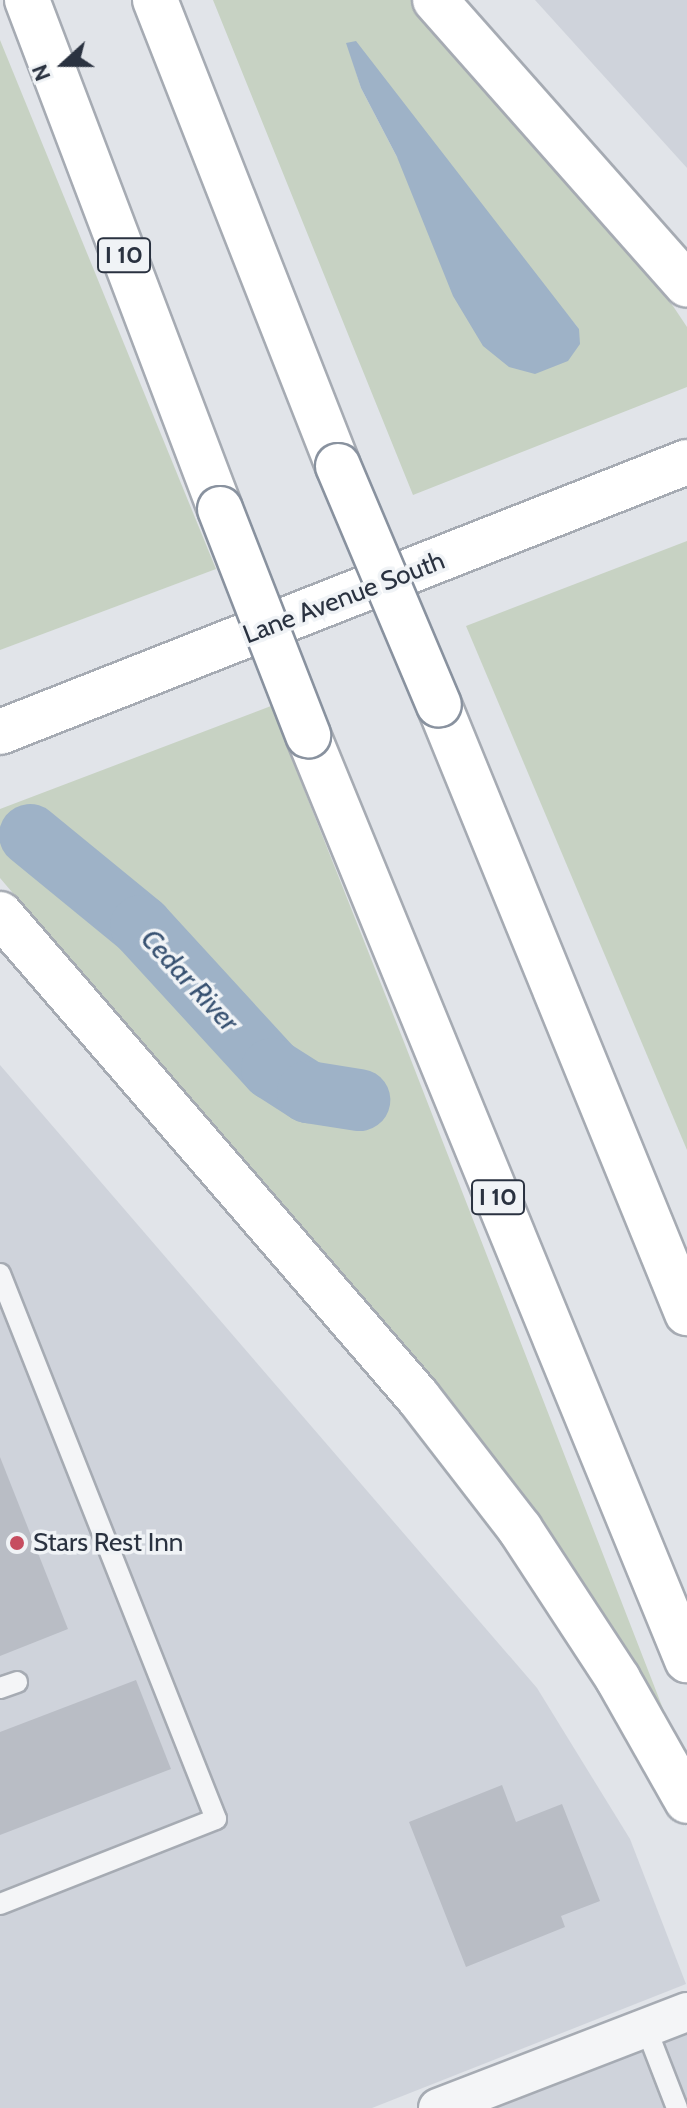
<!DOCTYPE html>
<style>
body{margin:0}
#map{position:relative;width:687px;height:2108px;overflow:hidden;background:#e1e4e9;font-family:Cabin,sans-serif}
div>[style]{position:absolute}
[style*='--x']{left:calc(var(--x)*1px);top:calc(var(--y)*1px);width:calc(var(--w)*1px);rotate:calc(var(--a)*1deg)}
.built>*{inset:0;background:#cfd3db}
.green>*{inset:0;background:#c7d2c3}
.water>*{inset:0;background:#9eb2c7}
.river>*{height:62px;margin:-31px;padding:0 31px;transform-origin:31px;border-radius:31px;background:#9eb2c7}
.building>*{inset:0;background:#b9bdc5}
.roads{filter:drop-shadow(2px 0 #a6abb3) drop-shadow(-2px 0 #a6abb3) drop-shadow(0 2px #a6abb3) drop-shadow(0 -2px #a6abb3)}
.lane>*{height:20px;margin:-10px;padding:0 10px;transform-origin:10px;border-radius:10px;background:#f4f5f7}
.street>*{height:38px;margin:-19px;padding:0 19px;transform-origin:19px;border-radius:19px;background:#f4f5f7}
.secondary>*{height:44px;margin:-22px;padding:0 22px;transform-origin:22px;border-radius:22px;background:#fff}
.highway>*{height:44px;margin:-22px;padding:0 22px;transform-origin:22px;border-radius:22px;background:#fff}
.bridges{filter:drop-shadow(2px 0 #89929f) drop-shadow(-2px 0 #89929f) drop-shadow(0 2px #89929f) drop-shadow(0 -2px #89929f)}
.highway-bridge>*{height:44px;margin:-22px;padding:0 22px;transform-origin:22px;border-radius:22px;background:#fff}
.dots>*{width:22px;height:22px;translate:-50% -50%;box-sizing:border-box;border:4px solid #f0f3f6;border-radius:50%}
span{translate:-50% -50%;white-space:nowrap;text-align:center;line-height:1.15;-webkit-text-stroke:7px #f0f3f6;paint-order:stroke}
.shield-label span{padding:2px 6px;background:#f0f3f6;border:2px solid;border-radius:6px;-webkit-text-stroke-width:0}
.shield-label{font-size:24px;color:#2a3240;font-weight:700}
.street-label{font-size:26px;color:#2a3240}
.poi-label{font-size:26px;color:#2a3240}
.left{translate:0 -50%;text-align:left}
.water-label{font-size:28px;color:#375171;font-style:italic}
.north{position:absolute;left:24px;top:24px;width:80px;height:80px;-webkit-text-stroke:6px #f0f3f6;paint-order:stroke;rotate:249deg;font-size:22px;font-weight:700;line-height:32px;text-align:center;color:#2a3240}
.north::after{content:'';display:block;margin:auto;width:28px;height:36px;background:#2a3240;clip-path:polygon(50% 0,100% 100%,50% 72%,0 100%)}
</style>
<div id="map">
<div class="built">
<div style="clip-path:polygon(535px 0,687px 0,687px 168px)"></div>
<div style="clip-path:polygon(0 1065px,537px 1688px,630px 1839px,686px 1984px,372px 2108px,0 2108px)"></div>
<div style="clip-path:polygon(687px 2026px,687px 2108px,481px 2108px)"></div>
</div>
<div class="green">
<div style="clip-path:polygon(evenodd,213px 0,415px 0,673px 306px,687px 327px,687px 387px,413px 495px,213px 0,347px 43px,536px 277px,579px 329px,397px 157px,361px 88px,347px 43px)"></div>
<div style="clip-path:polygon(0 40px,216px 569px,0 650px)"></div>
<div style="clip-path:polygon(687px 541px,687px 1150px,466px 626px)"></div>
<div style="clip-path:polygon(271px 706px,404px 1042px,667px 1719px,661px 1720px,164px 1071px,0 878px,0 809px)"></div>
</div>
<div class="water">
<div style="clip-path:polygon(356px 41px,579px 329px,580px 344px,568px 361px,535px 374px,509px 367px,483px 346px,453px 296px,397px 157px,361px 88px,346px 43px)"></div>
</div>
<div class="river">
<div style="--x:30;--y:835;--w:144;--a:39.3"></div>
<div style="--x:141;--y:926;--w:194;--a:47.5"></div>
<div style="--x:272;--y:1069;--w:43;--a:32.6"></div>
<div style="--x:308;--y:1092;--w:52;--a:8.9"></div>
</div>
<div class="building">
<div style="clip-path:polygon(0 1457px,68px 1629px,0 1656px)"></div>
<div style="clip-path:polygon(136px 1680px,171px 1769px,0 1835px,0 1732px)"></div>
<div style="clip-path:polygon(502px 1785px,516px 1822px,562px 1804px,600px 1901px,561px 1916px,565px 1927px,466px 1967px,409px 1822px)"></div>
</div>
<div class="roads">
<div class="lane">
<div style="--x:0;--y:1274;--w:586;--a:68.38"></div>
<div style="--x:216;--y:1819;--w:232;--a:158.5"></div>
<div style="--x:0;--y:1688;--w:18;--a:-19"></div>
<div style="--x:646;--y:2028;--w:86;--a:68.8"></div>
</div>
<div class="street">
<div style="--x:438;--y:2108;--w:267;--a:-21.1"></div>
</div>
<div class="secondary">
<div style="--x:0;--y:732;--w:738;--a:-21.46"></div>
</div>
<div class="highway">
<div style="--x:27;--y:0;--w:544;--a:69.23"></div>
<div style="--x:155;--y:0;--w:501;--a:68.56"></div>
<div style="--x:435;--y:0;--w:380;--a:48.5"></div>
<div style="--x:439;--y:705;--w:657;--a:67.81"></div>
<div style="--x:308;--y:735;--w:1000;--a:67.72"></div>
<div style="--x:0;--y:914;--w:639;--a:49.13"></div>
<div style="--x:418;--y:1397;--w:167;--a:52.3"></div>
<div style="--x:520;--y:1529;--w:179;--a:56.8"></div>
<div style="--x:618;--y:1679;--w:140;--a:60.5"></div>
</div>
</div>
<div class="bridges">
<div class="highway-bridge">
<div style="--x:338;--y:466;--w:259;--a:67.1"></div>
<div style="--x:220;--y:509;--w:243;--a:68.7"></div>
</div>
</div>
<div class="dots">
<div style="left:17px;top:1543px;background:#c64d60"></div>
</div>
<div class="shield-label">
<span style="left:124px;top:255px">I 10</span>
<span style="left:498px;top:1197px">I 10</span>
</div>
<div class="street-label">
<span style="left:344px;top:598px;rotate:-21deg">Lane Avenue South</span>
</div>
<div class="poi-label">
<span class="left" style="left:33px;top:1543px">Stars Rest Inn</span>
</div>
<div class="water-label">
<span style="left:190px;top:980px;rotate:47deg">Cedar River</span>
</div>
<div class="north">N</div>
</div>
